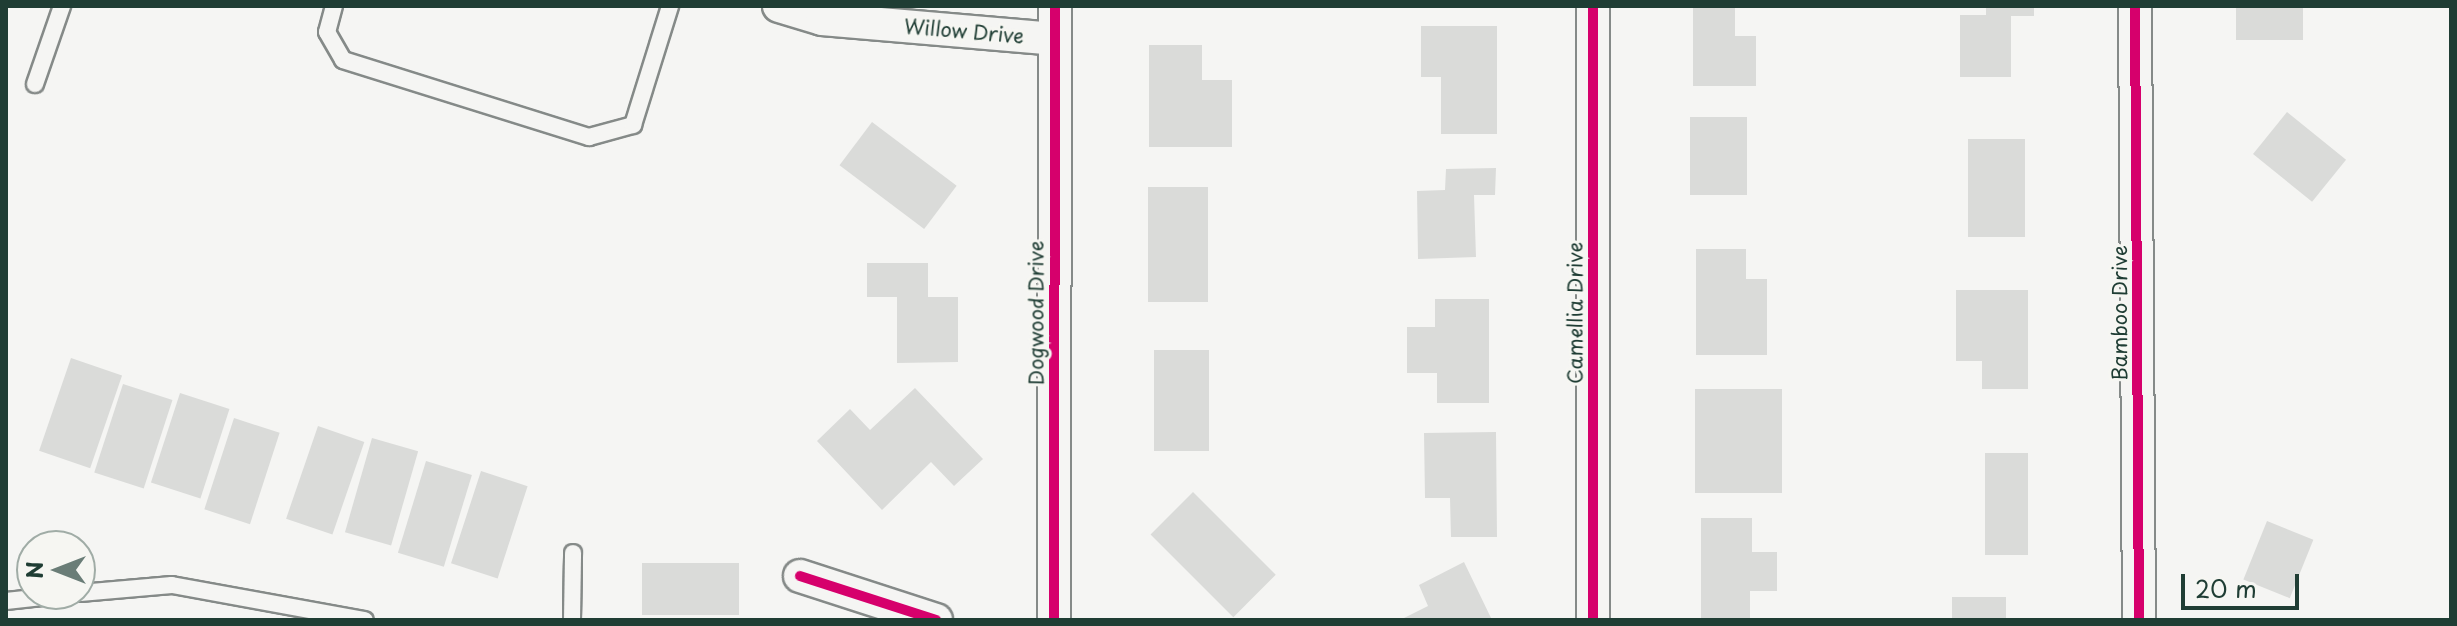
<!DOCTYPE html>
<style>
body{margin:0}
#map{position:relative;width:2457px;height:626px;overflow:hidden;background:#f5f5f3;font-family:"Playpen Sans",sans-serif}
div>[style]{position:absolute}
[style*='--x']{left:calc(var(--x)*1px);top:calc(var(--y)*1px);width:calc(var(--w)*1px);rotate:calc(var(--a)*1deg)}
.building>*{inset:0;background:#dadbd9;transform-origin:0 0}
.roads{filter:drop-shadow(2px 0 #858a88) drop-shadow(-2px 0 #858a88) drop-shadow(0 2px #858a88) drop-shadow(0 -2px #858a88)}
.service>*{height:16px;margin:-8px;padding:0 8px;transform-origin:8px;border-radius:8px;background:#f5f5f3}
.minor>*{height:32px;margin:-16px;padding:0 16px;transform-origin:16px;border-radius:16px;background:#f5f5f3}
.cycleway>*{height:10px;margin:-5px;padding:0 5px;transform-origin:5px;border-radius:5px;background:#d6006c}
span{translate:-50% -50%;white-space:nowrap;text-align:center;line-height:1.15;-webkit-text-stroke:6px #f6f6f2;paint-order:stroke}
.street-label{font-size:20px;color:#1f3d34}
.frame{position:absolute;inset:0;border:8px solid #1f3d34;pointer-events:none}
.north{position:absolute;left:16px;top:530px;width:80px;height:80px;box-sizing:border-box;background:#f6f6f2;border:2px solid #a0aca6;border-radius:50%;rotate:270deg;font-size:22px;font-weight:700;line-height:32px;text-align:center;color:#1f3d34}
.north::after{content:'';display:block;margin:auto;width:28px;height:36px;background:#6a7d77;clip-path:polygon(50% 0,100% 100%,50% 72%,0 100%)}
.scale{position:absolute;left:2181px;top:574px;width:118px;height:36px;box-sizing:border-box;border:4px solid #1f3d34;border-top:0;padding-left:10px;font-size:24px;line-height:28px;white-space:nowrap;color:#1f3d34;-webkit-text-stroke:6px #f6f6f2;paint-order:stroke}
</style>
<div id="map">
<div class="building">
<div style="clip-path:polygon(1693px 6px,1735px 6px,1735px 36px,1756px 36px,1756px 86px,1693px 86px)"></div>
<div style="clip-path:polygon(1986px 6px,2034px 6px,2034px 16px,2011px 16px,2011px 77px,1960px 77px,1960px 15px,1986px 15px)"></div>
<div style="left:2236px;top:6px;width:67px;height:34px"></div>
<div style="clip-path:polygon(1421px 26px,1497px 26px,1497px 134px,1441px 134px,1441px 77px,1421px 77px)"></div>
<div style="clip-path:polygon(1149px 45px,1202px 45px,1202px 80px,1232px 80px,1232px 147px,1149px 147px)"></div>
<div style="left:2287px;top:112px;width:76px;height:54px;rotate:39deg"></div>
<div style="left:1690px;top:117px;width:57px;height:78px"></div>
<div style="left:872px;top:122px;width:106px;height:54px;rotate:37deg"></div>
<div style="left:1968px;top:139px;width:57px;height:98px"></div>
<div style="clip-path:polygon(1496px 168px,1495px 195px,1474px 195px,1476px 257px,1418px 259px,1417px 191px,1445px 190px,1446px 169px)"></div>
<div style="left:1148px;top:187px;width:60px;height:115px"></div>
<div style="clip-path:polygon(1696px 249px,1746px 249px,1746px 279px,1767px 279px,1767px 355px,1696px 355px)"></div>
<div style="clip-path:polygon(867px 263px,928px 263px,928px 297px,958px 297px,958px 362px,897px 363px,897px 297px,867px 297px)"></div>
<div style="clip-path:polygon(1956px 290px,2028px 290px,2028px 389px,1982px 389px,1982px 361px,1956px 361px)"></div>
<div style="clip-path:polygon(1435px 299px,1489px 299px,1489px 403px,1437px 403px,1437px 373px,1407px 373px,1407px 327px,1435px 327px)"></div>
<div style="left:1154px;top:350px;width:55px;height:101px"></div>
<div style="left:71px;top:358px;width:54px;height:98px;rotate:19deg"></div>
<div style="left:123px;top:384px;width:52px;height:93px;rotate:18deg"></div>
<div style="clip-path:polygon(915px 388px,983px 459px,954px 486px,931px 462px,882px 510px,817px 441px,850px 409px,870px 430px)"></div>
<div style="left:1695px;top:389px;width:87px;height:104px"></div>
<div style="left:180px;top:393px;width:52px;height:94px;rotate:18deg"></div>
<div style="left:234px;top:418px;width:48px;height:96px;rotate:18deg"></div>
<div style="left:318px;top:426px;width:49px;height:98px;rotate:19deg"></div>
<div style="clip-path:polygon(1496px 432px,1497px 537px,1451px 537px,1450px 498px,1425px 498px,1424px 433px)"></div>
<div style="left:372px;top:438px;width:48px;height:98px;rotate:16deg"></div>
<div style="left:1985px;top:453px;width:43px;height:102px"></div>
<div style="left:426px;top:461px;width:48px;height:96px;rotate:17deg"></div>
<div style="left:481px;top:471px;width:49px;height:97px;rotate:18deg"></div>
<div style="left:1193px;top:492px;width:117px;height:60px;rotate:45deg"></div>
<div style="clip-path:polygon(1701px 518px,1752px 518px,1752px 552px,1777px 552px,1777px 591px,1750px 591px,1750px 620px,1701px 620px)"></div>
<div style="left:2267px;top:521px;width:50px;height:63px;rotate:22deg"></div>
<div style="clip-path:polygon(1464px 562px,1492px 620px,1400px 620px,1428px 606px,1419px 585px)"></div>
<div style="left:739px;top:563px;width:52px;height:97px;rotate:90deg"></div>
<div style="left:2006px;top:597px;width:23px;height:54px;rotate:90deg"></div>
</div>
<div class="roads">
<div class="service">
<div style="--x:334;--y:6;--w:27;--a:105"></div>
<div style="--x:327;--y:32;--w:32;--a:60"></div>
<div style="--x:343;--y:60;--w:258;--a:17.4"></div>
<div style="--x:589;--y:137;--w:46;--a:-15.3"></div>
<div style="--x:633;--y:125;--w:125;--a:-72.7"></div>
<div style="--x:35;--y:84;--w:83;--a:-70.9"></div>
<div style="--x:80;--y:593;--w:92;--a:-5"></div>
<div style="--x:172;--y:585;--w:196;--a:10.3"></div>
<div style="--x:6;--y:601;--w:64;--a:-6.2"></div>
<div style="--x:572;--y:620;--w:67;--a:-89.1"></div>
</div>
<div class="minor">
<div style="--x:779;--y:6;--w:45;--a:16.8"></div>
<div style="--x:822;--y:19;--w:233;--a:4.9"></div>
<div style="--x:2135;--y:6;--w:614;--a:89.63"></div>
<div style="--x:800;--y:576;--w:143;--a:17.9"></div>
<div style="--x:1054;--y:620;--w:614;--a:-89.91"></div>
<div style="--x:1593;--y:620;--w:614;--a:-90"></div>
</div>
</div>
<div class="cycleway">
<div style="--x:2135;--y:6;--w:614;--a:89.63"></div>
<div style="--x:800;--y:576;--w:143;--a:17.9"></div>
<div style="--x:1054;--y:620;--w:614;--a:-89.91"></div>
<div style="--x:1593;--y:620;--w:614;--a:-90"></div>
</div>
<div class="street-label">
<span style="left:964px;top:31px;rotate:5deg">Willow Drive</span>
<span style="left:1036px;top:313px;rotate:-90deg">Dogwood Drive</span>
<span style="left:1575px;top:313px;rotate:-90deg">Camellia Drive</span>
<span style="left:2119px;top:313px;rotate:-90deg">Bamboo Drive</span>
</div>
<div class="frame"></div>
<div class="north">N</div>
<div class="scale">20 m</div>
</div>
